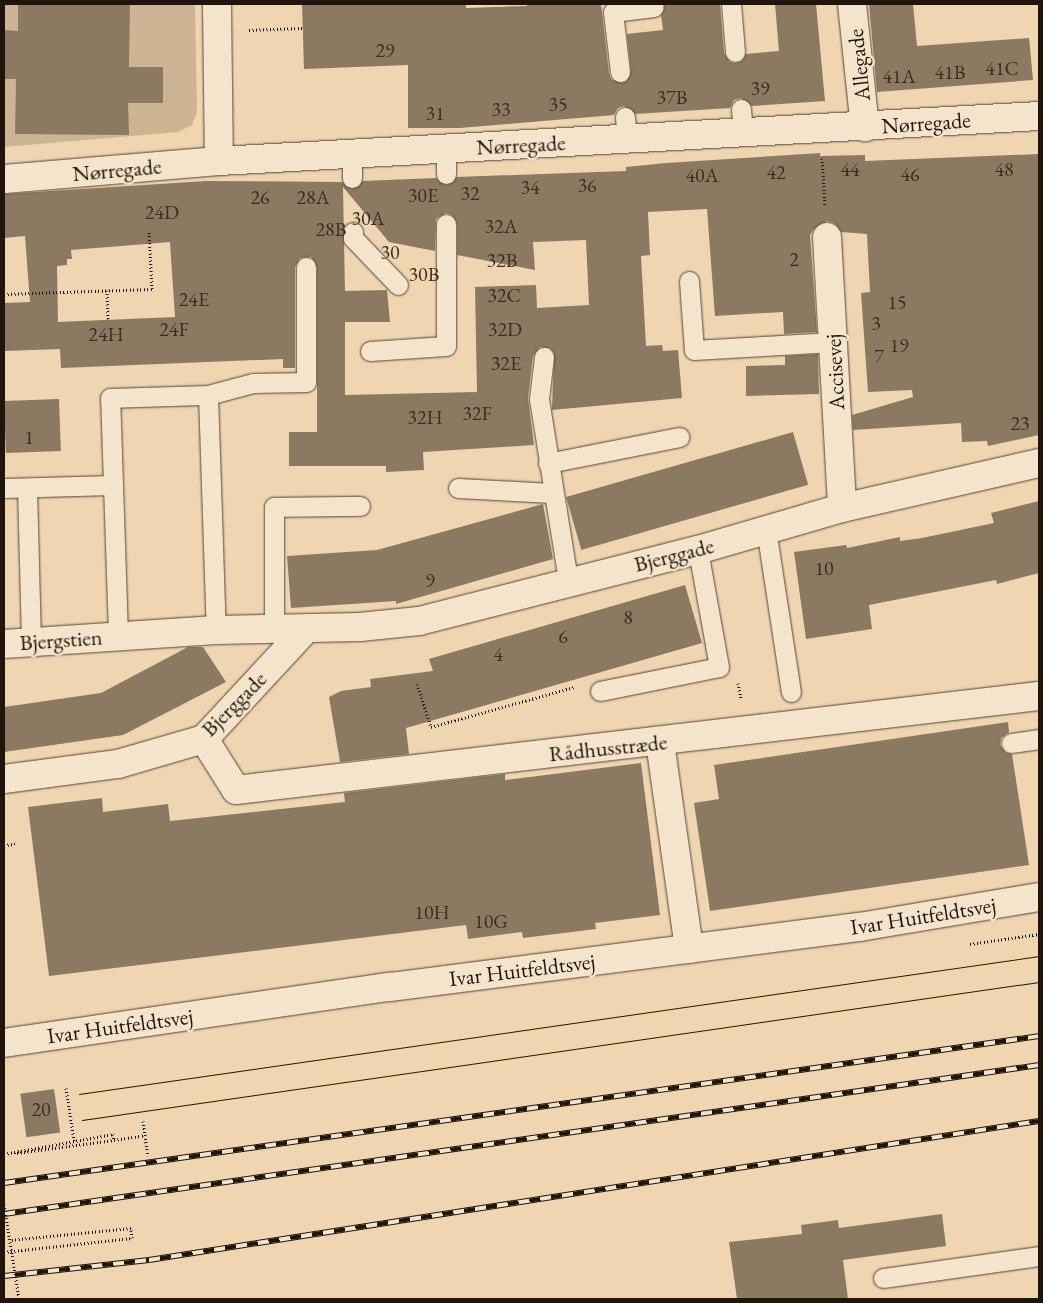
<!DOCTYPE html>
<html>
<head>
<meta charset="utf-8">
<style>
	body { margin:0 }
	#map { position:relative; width:1043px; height:1303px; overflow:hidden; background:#f0d5b1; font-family:"EB Garamond",serif }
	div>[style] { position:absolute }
	.green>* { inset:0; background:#ccb495 }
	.building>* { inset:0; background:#8c7962; transform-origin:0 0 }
	.path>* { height:3px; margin-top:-1.5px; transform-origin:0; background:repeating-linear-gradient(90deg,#1f150d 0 1px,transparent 0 3.5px) }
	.roads { filter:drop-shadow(0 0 1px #534536) drop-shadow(0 0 1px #534536) }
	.lane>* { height:19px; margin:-9.5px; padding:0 9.5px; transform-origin:9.5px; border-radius:9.5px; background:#f5e4cc }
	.street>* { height:28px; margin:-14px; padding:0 14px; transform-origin:14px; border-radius:14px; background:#f5e4cc }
	.secondary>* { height:28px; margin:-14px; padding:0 14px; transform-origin:14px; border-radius:14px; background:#f5e4cc }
	.tram>* { height:1px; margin:-0.5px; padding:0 0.5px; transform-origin:0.5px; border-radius:0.5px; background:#1f150d }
	.rail>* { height:5.5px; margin-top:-2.75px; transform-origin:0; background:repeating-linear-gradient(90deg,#f5e4cc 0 11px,#1f150d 0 22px); box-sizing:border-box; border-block:1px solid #1f150d }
	.path-bridge>* { height:3px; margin-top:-1.5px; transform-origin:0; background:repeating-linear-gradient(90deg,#1f150d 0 1px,transparent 0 3.5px) }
	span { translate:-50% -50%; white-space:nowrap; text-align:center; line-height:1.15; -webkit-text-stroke:5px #f5e4cc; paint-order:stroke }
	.number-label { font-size:20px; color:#3a2e22 }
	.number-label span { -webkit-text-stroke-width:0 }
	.street-label { font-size:22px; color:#1f150d }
	.frame { position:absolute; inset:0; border:5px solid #1f150d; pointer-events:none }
</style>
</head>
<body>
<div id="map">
	<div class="green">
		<i style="clip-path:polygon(4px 4px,195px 4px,197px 112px,192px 125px,178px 132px,4px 147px)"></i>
	</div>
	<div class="building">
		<i style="clip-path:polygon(18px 4px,130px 4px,129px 67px,163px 67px,163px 103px,128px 103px,129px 135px,15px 134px,16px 79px,4px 79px,4px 30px,18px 31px)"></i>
		<i style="clip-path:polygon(302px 4px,466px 4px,466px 8px,527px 6px,527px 4px,601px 4px,609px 73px,611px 79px,621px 83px,627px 81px,631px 71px,627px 34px,663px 30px,661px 15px,664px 4px,720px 4px,724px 53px,730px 62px,735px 63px,742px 61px,746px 54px,779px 51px,775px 4px,816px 4px,825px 101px,752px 106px,741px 98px,734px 100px,730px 108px,635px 114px,624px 106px,618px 108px,614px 115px,460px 128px,408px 128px,408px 65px,304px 69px)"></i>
		<i style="clip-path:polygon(869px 4px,913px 4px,917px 46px,1029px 38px,1033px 80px,877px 92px)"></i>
		<i style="clip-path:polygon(evenodd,820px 153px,820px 156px,865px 155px,865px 161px,1039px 154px,1039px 435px,988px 446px,987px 441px,962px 442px,961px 423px,853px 430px,852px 415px,913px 397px,912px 390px,868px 392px,861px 293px,870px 292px,867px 234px,841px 232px,834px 223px,827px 221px,813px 230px,810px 235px,817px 332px,784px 334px,783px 312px,715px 316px,707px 209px,648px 212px,650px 255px,641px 256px,646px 346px,662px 345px,663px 351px,678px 350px,682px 398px,552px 410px,554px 353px,550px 348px,540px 347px,533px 356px,528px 398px,534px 445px,423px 452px,424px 470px,386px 472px,386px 466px,289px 466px,289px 432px,317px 432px,317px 267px,311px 257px,300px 258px,295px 267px,295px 368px,283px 368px,283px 359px,61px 368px,60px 349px,4px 351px,4px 303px,30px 302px,25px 236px,4px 238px,4px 194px,206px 181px,342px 182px,352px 189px,362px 181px,436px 178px,446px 185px,456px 177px,626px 171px,626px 167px,666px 163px,820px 153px,343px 187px,389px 242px,435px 251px,436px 219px,446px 213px,452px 215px,457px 224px,457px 255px,535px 270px,533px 242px,586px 240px,589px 305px,537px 308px,536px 285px,475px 287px,477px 392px,345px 395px,345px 322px,390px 322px,387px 290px,345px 291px,343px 187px,820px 153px,170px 242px,175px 317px,58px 322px,57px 266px,67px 265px,67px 259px,72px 259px,71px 250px,170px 242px)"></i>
		<i style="clip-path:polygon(818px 354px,819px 394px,746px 396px,746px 366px,785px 365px,785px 356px)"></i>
		<i style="left:59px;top:399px;width:52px;height:55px;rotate:88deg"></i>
		<i style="left:793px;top:432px;width:55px;height:236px;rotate:74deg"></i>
		<i style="clip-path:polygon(1039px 501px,1039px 573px,997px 584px,996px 580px,869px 605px,872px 629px,806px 639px,794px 552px,846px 545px,847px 548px,900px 537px,900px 541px,922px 538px,994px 523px,991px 513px)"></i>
		<i style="clip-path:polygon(543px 504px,553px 559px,396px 604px,396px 601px,291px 608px,287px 556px,377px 550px)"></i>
		<i style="clip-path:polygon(685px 585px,702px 643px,406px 728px,409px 754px,340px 762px,329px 697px,341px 691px,371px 687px,370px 679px,433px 671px,429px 659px)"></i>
		<i style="clip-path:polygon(188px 647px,203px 647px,226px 682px,123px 735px,4px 752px,4px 707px,101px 693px)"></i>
		<i style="clip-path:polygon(1008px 722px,1009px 732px,1001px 738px,1000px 745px,1006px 753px,1012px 754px,1029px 865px,710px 911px,694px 803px,719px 799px,714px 765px)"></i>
		<i style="clip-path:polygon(641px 763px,660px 915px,595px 923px,596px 929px,523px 938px,522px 932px,468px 939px,466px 925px,49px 976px,28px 807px,102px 798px,103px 812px,168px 804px,170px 821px,345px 802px,344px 793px,505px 774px,505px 780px)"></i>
		<i style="left:54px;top:1089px;width:44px;height:34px;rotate:82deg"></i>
		<i style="clip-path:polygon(942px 1214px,946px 1246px,843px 1260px,848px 1299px,737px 1299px,729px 1242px,802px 1234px,801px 1225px,838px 1220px,839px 1228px)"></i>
	</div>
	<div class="path">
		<i style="left:249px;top:30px;width:54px;rotate:-2.1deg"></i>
		<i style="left:822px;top:158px;width:48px;rotate:86.4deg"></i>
		<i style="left:107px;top:290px;width:29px;rotate:88deg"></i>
		<i style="left:4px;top:294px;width:148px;rotate:-1.9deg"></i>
		<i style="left:152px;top:289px;width:58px;rotate:-93deg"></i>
		<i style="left:738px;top:683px;width:16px;rotate:79deg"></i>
		<i style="left:417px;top:684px;width:45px;rotate:72deg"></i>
		<i style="left:431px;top:727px;width:148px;rotate:-15.6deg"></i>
		<i style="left:4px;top:845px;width:11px;rotate:-5deg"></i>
		<i style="left:970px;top:944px;width:70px;rotate:-8.2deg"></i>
		<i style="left:66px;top:1088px;width:53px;rotate:81.3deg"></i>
		<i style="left:143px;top:1121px;width:35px;rotate:82deg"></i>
		<i style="left:17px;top:1153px;width:98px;rotate:-7.6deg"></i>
		<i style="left:4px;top:1154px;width:111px;rotate:-10.4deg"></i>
		<i style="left:113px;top:1134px;width:6px;rotate:81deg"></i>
		<i style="left:114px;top:1140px;width:31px;rotate:-9deg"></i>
		<i style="left:4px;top:1252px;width:129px;rotate:-6.2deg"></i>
		<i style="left:132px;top:1238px;width:10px;rotate:-96deg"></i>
		<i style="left:131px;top:1228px;width:122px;rotate:174.3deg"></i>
	</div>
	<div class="roads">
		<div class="lane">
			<i style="left:731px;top:4px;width:48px;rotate:85.2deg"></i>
			<i style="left:620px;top:72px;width:60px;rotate:-96.7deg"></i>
			<i style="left:613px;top:12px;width:41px;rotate:-7deg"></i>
			<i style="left:741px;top:109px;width:24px;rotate:85deg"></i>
			<i style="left:625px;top:117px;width:22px;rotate:85deg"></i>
			<i style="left:446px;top:149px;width:25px;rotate:90deg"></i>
			<i style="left:352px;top:154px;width:24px;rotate:90deg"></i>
			<i style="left:353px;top:232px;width:6px;rotate:90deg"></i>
			<i style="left:353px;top:238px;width:65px;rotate:46.2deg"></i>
			<i style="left:689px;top:281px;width:69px;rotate:85.9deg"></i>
			<i style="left:694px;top:350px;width:139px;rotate:-3.3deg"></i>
			<i style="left:370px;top:351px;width:76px;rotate:-3.8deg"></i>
			<i style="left:446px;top:346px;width:122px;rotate:-90deg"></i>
			<i style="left:544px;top:357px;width:42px;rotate:96.8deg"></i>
			<i style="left:539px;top:399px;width:184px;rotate:80.9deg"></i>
			<i style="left:208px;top:395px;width:47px;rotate:-14.9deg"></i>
			<i style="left:253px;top:383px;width:53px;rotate:-1.1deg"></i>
			<i style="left:306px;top:382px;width:115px;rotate:-90deg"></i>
			<i style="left:548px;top:463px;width:134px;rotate:-11.2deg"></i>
			<i style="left:4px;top:488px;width:109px;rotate:-1.6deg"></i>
			<i style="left:27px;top:488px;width:154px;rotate:88.5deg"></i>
			<i style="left:458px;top:488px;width:94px;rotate:3deg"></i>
			<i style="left:766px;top:529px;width:165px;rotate:81.3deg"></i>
			<i style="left:274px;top:629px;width:122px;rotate:-90deg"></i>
			<i style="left:274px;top:507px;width:86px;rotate:-0.7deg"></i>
			<i style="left:118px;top:635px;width:237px;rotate:-91.9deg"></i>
			<i style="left:110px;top:398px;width:98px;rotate:-1.8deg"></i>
			<i style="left:208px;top:395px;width:235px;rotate:88.1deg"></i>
			<i style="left:600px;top:691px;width:121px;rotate:-11.4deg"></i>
			<i style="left:719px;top:667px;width:119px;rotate:-100.2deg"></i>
			<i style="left:1011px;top:743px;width:28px;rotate:-8deg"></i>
			<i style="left:883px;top:1278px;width:158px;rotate:-8deg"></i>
		</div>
		<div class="street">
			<i style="left:217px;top:4px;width:157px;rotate:89.3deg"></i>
			<i style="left:852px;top:4px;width:124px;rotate:84deg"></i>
			<i style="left:4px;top:179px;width:216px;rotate:-4.8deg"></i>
			<i style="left:219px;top:161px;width:821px;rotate:-3.14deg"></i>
			<i style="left:827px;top:237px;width:271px;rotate:86.8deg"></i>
			<i style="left:4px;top:644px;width:212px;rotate:-3.8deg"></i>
			<i style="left:216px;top:630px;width:144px;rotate:-1.2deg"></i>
			<i style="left:360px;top:627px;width:59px;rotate:-5.8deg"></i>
			<i style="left:419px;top:621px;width:288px;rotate:-14.3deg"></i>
			<i style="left:698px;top:550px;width:150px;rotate:-16.3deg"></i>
			<i style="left:842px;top:508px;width:202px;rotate:-12.9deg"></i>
			<i style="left:204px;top:739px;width:60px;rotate:57.9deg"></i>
			<i style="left:236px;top:790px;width:808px;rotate:-6.68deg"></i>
			<i style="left:660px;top:742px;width:209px;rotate:82deg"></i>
			<i style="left:4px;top:779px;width:115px;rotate:-7.5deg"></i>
			<i style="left:118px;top:764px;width:90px;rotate:-16.2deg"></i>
			<i style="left:204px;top:739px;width:150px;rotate:-47.2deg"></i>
		</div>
		<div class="secondary">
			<i style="left:4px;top:1043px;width:390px;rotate:-8.3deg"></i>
			<i style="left:390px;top:987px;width:474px;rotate:-7.3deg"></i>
			<i style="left:860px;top:927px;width:181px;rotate:-9.5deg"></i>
		</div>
	</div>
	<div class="tram">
		<i style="left:79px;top:1094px;width:970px;rotate:-8.18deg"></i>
		<i style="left:82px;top:1120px;width:967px;rotate:-8.21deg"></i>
	</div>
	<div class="rail">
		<i style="left:4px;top:1183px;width:1045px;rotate:-8.08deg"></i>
		<i style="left:4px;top:1214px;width:1046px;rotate:-8.19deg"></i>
		<i style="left:4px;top:1276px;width:146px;rotate:-6.3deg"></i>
		<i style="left:149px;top:1260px;width:901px;rotate:-8.88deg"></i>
	</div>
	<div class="path-bridge">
		<i style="left:4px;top:1204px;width:96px;rotate:81deg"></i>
	</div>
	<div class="number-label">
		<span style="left:385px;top:50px">29</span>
		<span style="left:1002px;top:68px">41C</span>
		<span style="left:950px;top:72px">41B</span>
		<span style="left:899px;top:76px">41A</span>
		<span style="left:760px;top:88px">39</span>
		<span style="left:672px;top:97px">37B</span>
		<span style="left:558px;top:104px">35</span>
		<span style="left:501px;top:109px">33</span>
		<span style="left:435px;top:113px">31</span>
		<span style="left:850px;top:169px">44</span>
		<span style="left:1004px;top:169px">48</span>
		<span style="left:776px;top:172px">42</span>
		<span style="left:910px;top:174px">46</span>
		<span style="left:702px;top:175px">40A</span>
		<span style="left:587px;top:185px">36</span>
		<span style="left:530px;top:187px">34</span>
		<span style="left:470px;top:193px">32</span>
		<span style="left:423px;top:195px">30E</span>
		<span style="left:260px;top:197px">26</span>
		<span style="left:313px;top:197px">28A</span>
		<span style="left:162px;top:212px">24D</span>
		<span style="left:368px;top:218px">30A</span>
		<span style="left:501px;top:226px">32A</span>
		<span style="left:331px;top:229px">28B</span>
		<span style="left:390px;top:252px">30</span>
		<span style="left:794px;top:259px">2</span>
		<span style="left:502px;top:260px">32B</span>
		<span style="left:424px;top:274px">30B</span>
		<span style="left:504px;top:295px">32C</span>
		<span style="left:194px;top:299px">24E</span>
		<span style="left:897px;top:302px">15</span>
		<span style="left:876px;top:323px">3</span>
		<span style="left:174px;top:329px">24F</span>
		<span style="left:505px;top:329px">32D</span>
		<span style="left:106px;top:334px">24H</span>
		<span style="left:899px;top:345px">19</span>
		<span style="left:879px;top:356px">7</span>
		<span style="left:506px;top:363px">32E</span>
		<span style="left:477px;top:413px">32F</span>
		<span style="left:425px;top:417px">32H</span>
		<span style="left:1020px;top:423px">23</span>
		<span style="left:29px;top:437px">1</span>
		<span style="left:824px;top:568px">10</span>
		<span style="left:430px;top:580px">9</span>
		<span style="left:628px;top:617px">8</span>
		<span style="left:563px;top:636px">6</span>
		<span style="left:498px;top:654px">4</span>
		<span style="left:432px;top:912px">10H</span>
		<span style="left:491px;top:921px">10G</span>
		<span style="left:41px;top:1109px">20</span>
	</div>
	<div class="street-label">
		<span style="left:859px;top:65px;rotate:-96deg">Allegade</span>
		<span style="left:926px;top:123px;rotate:-4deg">Nørregade</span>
		<span style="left:521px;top:145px;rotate:-3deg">Nørregade</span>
		<span style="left:117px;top:170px;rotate:-5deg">Nørregade</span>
		<span style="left:835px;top:372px;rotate:-93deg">Accisevej</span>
		<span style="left:674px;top:555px;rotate:-14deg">Bjerggade</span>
		<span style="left:61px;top:640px;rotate:-4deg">Bjergstien</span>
		<span style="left:234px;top:704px;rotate:-45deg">Bjerggade</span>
		<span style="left:608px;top:748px;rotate:-6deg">Rådhusstræde</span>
		<span style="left:923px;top:916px;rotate:-9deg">Ivar Huitfeldtsvej</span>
		<span style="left:522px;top:970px;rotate:-7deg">Ivar Huitfeldtsvej</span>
		<span style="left:120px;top:1026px;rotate:-8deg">Ivar Huitfeldtsvej</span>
	</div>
	<div class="frame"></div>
</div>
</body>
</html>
